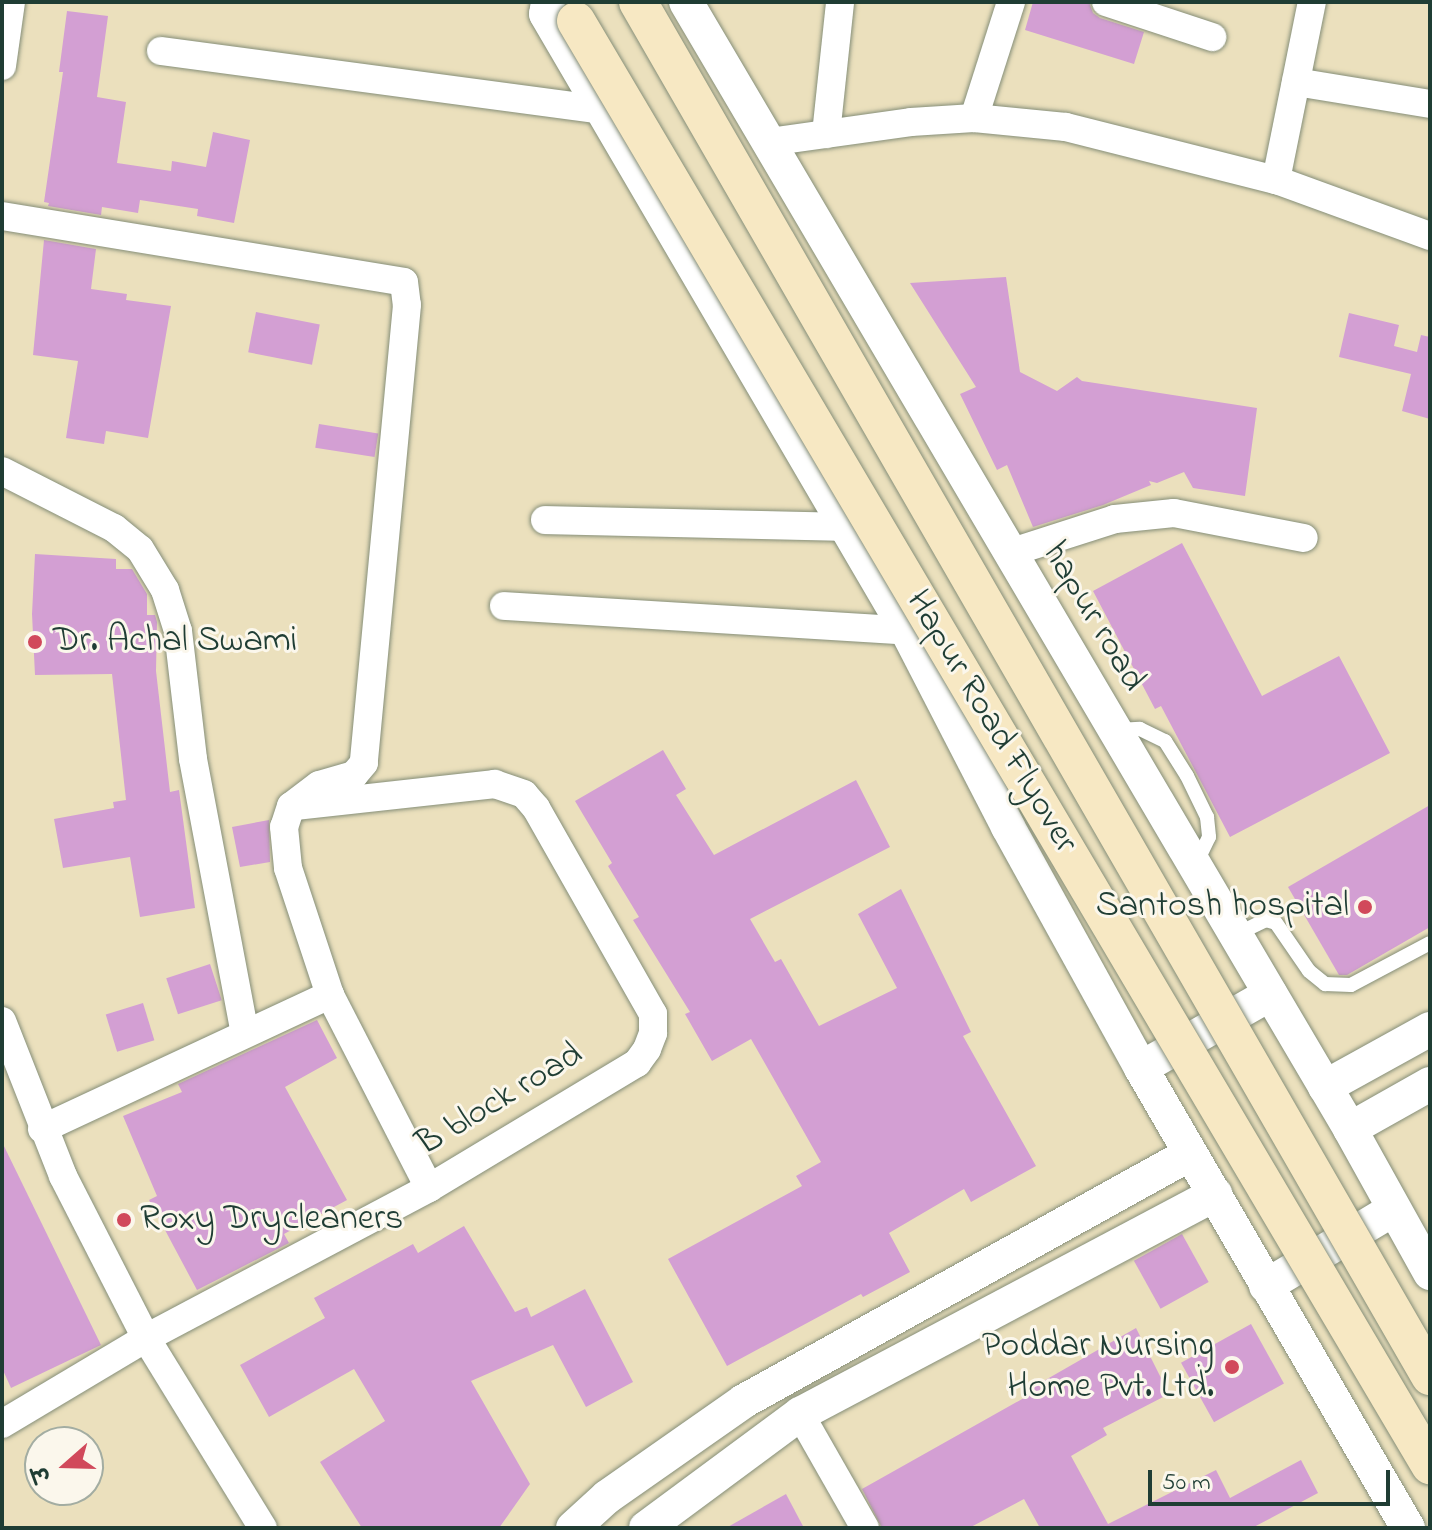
<!DOCTYPE html>
<html>
<head>
<meta charset="utf-8">
<style>
	body { margin:0 }
	#map { position:relative; width:1432px; height:1530px; overflow:hidden; background:#ebe0bd; font-family:"Indie Flower","Playpen Sans Deva",sans-serif }
	div>[style] { position:absolute }
	.building>* { inset:0; background:#d39fd3; transform-origin:0 0 }
	.roads { filter:drop-shadow(0 0 2px #858e78) drop-shadow(0 0 2px #858e78) }
	.service>* { height:14px; margin:-7px; padding:0 7px; transform-origin:7px; border-radius:7px; background:#fff }
	.minor>* { height:28px; margin:-14px; padding:0 14px; transform-origin:14px; border-radius:14px; background:#fff }
	.tertiary>* { height:34px; margin:-17px; padding:0 17px; transform-origin:17px; border-radius:17px; background:#fff }
	.bridges { filter:drop-shadow(0 0 2px #858e78) drop-shadow(0 0 2px #858e78) }
	.secondary-bridge>* { height:38px; margin:-19px; padding:0 19px; transform-origin:19px; border-radius:19px; background:#f7e8c3 }
	.dots>* { width:22px; height:22px; translate:-50% -50%; box-sizing:border-box; border:4px solid #fbf7ec; border-radius:50% }
	span { translate:-50% -50%; white-space:nowrap; text-align:center; line-height:1.15; -webkit-text-stroke:6px #fbf7ec; paint-order:stroke }
	.street-label { font-size:36px; color:#1f3d34 }
	.poi-label { font-size:36px; color:#1f3d34 }
	.left { translate:0 -50%; text-align:left }
	.right { translate:-100% -50%; text-align:right }
	.frame { position:absolute; inset:0; border:4px solid #1f3d34; pointer-events:none }
	.north { position:absolute; left:24px; top:1426px; width:80px; height:80px; box-sizing:border-box; background:#fbf7ec; border:2px solid #a3ada2; border-radius:50%; rotate:250deg; font-size:22px; font-weight:700; line-height:32px; text-align:center; color:#1f3d34 }
	.north::after { content:''; display:block; margin:auto; width:28px; height:36px; background:#d1495b; clip-path:polygon(50% 0,100% 100%,50% 72%,0 100%) }
	.scale { position:absolute; left:1148px; top:1470px; width:242px; height:36px; box-sizing:border-box; border:4px solid #1f3d34; border-top:0; padding-left:10px; font-size:24px; line-height:28px; white-space:nowrap; color:#1f3d34; -webkit-text-stroke:6px #fbf7ec; paint-order:stroke }
</style>
</head>
<body>
<div id="map">
	<div class="building">
		<i style="clip-path:polygon(1033px 2px,1089px 2px,1093px 13px,1100px 18px,1144px 32px,1134px 64px,1025px 30px)"></i>
		<i style="clip-path:polygon(67px 11px,108px 16px,97px 97px,126px 102px,117px 163px,171px 171px,172px 161px,206px 167px,213px 132px,250px 140px,234px 223px,197px 216px,198px 209px,140px 200px,138px 213px,102px 207px,101px 215px,48px 206px,49px 203px,44px 202px,63px 72px,59px 72px)"></i>
		<i style="clip-path:polygon(44px 240px,96px 249px,91px 289px,127px 294px,126px 300px,171px 306px,148px 438px,106px 431px,104px 444px,66px 438px,78px 361px,33px 355px)"></i>
		<i style="clip-path:polygon(1006px 277px,1020px 372px,1057px 391px,1077px 377px,1082px 381px,1257px 408px,1245px 496px,1193px 488px,1184px 472px,1157px 483px,1149px 481px,1151px 485px,1103px 505px,1033px 527px,1007px 465px,997px 470px,960px 394px,976px 387px,910px 283px)"></i>
		<i style="left:256px;top:312px;width:65px;height:41px;rotate:11deg"></i>
		<i style="clip-path:polygon(1349px 313px,1399px 325px,1394px 346px,1417px 352px,1421px 335px,1430px 337px,1430px 419px,1402px 411px,1411px 374px,1339px 357px)"></i>
		<i style="left:319px;top:424px;width:60px;height:24px;rotate:9deg"></i>
		<i style="clip-path:polygon(1182px 543px,1262px 696px,1339px 656px,1390px 753px,1230px 837px,1161px 706px,1155px 709px,1093px 591px)"></i>
		<i style="clip-path:polygon(35px 554px,116px 559px,116px 569px,132px 569px,147px 594px,147px 615px,155px 615px,157px 622px,156px 671px,170px 792px,179px 790px,195px 908px,140px 917px,130px 857px,63px 868px,54px 819px,114px 808px,113px 802px,126px 800px,112px 674px,35px 675px,32px 614px)"></i>
		<i style="clip-path:polygon(663px 750px,686px 789px,676px 795px,714px 855px,856px 780px,890px 847px,750px 919px,775px 962px,781px 959px,819px 1026px,897px 988px,858px 914px,901px 889px,971px 1032px,963px 1036px,1036px 1166px,971px 1202px,964px 1189px,889px 1233px,910px 1272px,863px 1297px,861px 1294px,727px 1366px,668px 1259px,802px 1186px,796px 1176px,821px 1162px,751px 1039px,712px 1061px,685px 1014px,690px 1012px,633px 920px,639px 917px,608px 866px,612px 863px,575px 801px)"></i>
		<i style="clip-path:polygon(1430px 805px,1430px 927px,1347px 975px,1339px 975px,1288px 887px)"></i>
		<i style="clip-path:polygon(269px 820px,270px 862px,240px 867px,232px 827px)"></i>
		<i style="left:210px;top:964px;width:38px;height:46px;rotate:72deg"></i>
		<i style="left:143px;top:1003px;width:39px;height:39px;rotate:73deg"></i>
		<i style="clip-path:polygon(317px 1020px,337px 1058px,285px 1087px,347px 1200px,284px 1234px,289px 1243px,197px 1290px,149px 1200px,157px 1196px,123px 1116px,182px 1092px,178px 1084px)"></i>
		<i style="clip-path:polygon(2px 1142px,101px 1345px,11px 1388px,2px 1368px)"></i>
		<i style="clip-path:polygon(464px 1226px,515px 1312px,527px 1307px,531px 1317px,585px 1289px,633px 1382px,586px 1407px,553px 1345px,471px 1381px,530px 1484px,499px 1528px,362px 1528px,320px 1462px,385px 1421px,354px 1369px,269px 1417px,240px 1365px,325px 1318px,314px 1298px,413px 1244px,418px 1253px)"></i>
		<i style="left:1182px;top:1234px;width:55px;height:55px;rotate:61deg"></i>
		<i style="left:1251px;top:1324px;width:68px;height:80px;rotate:61deg"></i>
		<i style="clip-path:polygon(1136px 1328px,1169px 1394px,1103px 1428px,1107px 1435px,1071px 1456px,1108px 1524px,1216px 1470px,1230px 1498px,1301px 1460px,1318px 1493px,1252px 1528px,1040px 1528px,1024px 1499px,969px 1528px,882px 1528px,862px 1489px,1024px 1398px,1021px 1394px)"></i>
		<i style="clip-path:polygon(786px 1494px,804px 1528px,726px 1528px)"></i>
	</div>
	<div class="roads">
		<div class="service">
			<i style="left:1118px;top:730px;width:22px;rotate:-3deg"></i>
			<i style="left:1140px;top:729px;width:28px;rotate:26deg"></i>
			<i style="left:1165px;top:741px;width:41px;rotate:57.8deg"></i>
			<i style="left:1187px;top:776px;width:46px;rotate:64deg"></i>
			<i style="left:1207px;top:817px;width:20px;rotate:84deg"></i>
			<i style="left:1209px;top:837px;width:30px;rotate:116deg"></i>
			<i style="left:1235px;top:935px;width:34px;rotate:-26deg"></i>
			<i style="left:1266px;top:920px;width:10px;rotate:17deg"></i>
			<i style="left:1276px;top:923px;width:58px;rotate:55.5deg"></i>
			<i style="left:1309px;top:971px;width:21px;rotate:39deg"></i>
			<i style="left:1325px;top:984px;width:26px;rotate:2deg"></i>
			<i style="left:1351px;top:985px;width:89px;rotate:-28deg"></i>
		</div>
		<div class="minor">
			<i style="left:1106px;top:2px;width:112px;rotate:18.3deg"></i>
			<i style="left:161px;top:51px;width:448px;rotate:7.6deg"></i>
			<i style="left:2px;top:66px;width:65px;rotate:-82deg"></i>
			<i style="left:1296px;top:82px;width:136px;rotate:9.3deg"></i>
			<i style="left:974px;top:118px;width:122px;rotate:-72.3deg"></i>
			<i style="left:826px;top:134px;width:133px;rotate:-83.9deg"></i>
			<i style="left:769px;top:142px;width:143px;rotate:-8deg"></i>
			<i style="left:911px;top:122px;width:63px;rotate:-3.6deg"></i>
			<i style="left:974px;top:118px;width:92px;rotate:5.6deg"></i>
			<i style="left:1066px;top:127px;width:217px;rotate:14.2deg"></i>
			<i style="left:1276px;top:180px;width:164px;rotate:20deg"></i>
			<i style="left:1276px;top:180px;width:182px;rotate:-78.6deg"></i>
			<i style="left:2px;top:216px;width:407px;rotate:9.3deg"></i>
			<i style="left:404px;top:282px;width:23px;rotate:83deg"></i>
			<i style="left:407px;top:305px;width:460px;rotate:95.4deg"></i>
			<i style="left:364px;top:763px;width:16px;rotate:130deg"></i>
			<i style="left:354px;top:775px;width:36px;rotate:164deg"></i>
			<i style="left:319px;top:785px;width:35px;rotate:143deg"></i>
			<i style="left:291px;top:806px;width:22px;rotate:108deg"></i>
			<i style="left:284px;top:827px;width:41px;rotate:84.4deg"></i>
			<i style="left:288px;top:868px;width:134px;rotate:71.7deg"></i>
			<i style="left:330px;top:995px;width:217px;rotate:62.8deg"></i>
			<i style="left:2px;top:471px;width:126px;rotate:27deg"></i>
			<i style="left:114px;top:528px;width:33px;rotate:39deg"></i>
			<i style="left:140px;top:549px;width:48px;rotate:58.6deg"></i>
			<i style="left:165px;top:590px;width:43px;rotate:72.4deg"></i>
			<i style="left:178px;top:631px;width:129px;rotate:83.3deg"></i>
			<i style="left:193px;top:759px;width:279px;rotate:79.3deg"></i>
			<i style="left:545px;top:520px;width:301px;rotate:1.3deg"></i>
			<i style="left:1009px;top:553px;width:111px;rotate:-17.8deg"></i>
			<i style="left:1115px;top:519px;width:59px;rotate:-5.8deg"></i>
			<i style="left:1174px;top:513px;width:132px;rotate:10.9deg"></i>
			<i style="left:504px;top:606px;width:404px;rotate:3.5deg"></i>
			<i style="left:2px;top:1021px;width:167px;rotate:68.5deg"></i>
			<i style="left:63px;top:1176px;width:182px;rotate:62.9deg"></i>
			<i style="left:146px;top:1338px;width:223px;rotate:58.4deg"></i>
			<i style="left:42px;top:1129px;width:318px;rotate:-25deg"></i>
			<i style="left:800px;top:1414px;width:131px;rotate:60.3deg"></i>
			<i style="left:2px;top:1424px;width:168px;rotate:-30.8deg"></i>
			<i style="left:146px;top:1338px;width:320px;rotate:-27.9deg"></i>
			<i style="left:429px;top:1188px;width:243px;rotate:-31deg"></i>
			<i style="left:637px;top:1063px;width:17px;rotate:-54deg"></i>
			<i style="left:647px;top:1049px;width:17px;rotate:-69deg"></i>
			<i style="left:653px;top:1033px;width:19px;rotate:-90deg"></i>
			<i style="left:653px;top:1014px;width:237px;rotate:-119.6deg"></i>
			<i style="left:536px;top:808px;width:18px;rotate:-131deg"></i>
			<i style="left:524px;top:794px;width:31px;rotate:-161deg"></i>
			<i style="left:495px;top:784px;width:201px;rotate:173.7deg"></i>
		</div>
		<div class="tertiary">
			<i style="left:548px;top:2px;width:12px;rotate:99deg"></i>
			<i style="left:546px;top:14px;width:715px;rotate:59.67deg"></i>
			<i style="left:907px;top:631px;width:220px;rotate:62.7deg"></i>
			<i style="left:1008px;top:827px;width:275px;rotate:61.1deg"></i>
			<i style="left:1141px;top:1068px;width:532px;rotate:59.87deg"></i>
			<i style="left:686px;top:2px;width:1308px;rotate:59.49deg"></i>
			<i style="left:1350px;top:1129px;width:165px;rotate:60.9deg"></i>
			<i style="left:1141px;top:1068px;width:149px;rotate:-29.8deg"></i>
			<i style="left:1325px;top:1087px;width:120px;rotate:-28.9deg"></i>
			<i style="left:1350px;top:1129px;width:92px;rotate:-29.4deg"></i>
			<i style="left:1266px;top:1286px;width:149px;rotate:-31deg"></i>
			<i style="left:573px;top:1528px;width:46px;rotate:-42.4deg"></i>
			<i style="left:607px;top:1497px;width:167px;rotate:-35deg"></i>
			<i style="left:744px;top:1401px;width:510px;rotate:-28.98deg"></i>
			<i style="left:646px;top:1528px;width:192px;rotate:-36.5deg"></i>
			<i style="left:800px;top:1414px;width:470px;rotate:-27.9deg"></i>
		</div>
	</div>
	<div class="bridges">
		<div class="secondary-bridge">
			<i style="left:638px;top:2px;width:1586px;rotate:60.04deg"></i>
			<i style="left:576px;top:21px;width:1678px;rotate:59.4deg"></i>
		</div>
	</div>
	<div class="dots">
		<i style="left:35px;top:642px;background:#d1495b"></i>
		<i style="left:1365px;top:907px;background:#d1495b"></i>
		<i style="left:124px;top:1220px;background:#d1495b"></i>
		<i style="left:1232px;top:1367px;background:#d1495b"></i>
	</div>
	<div class="street-label">
		<span style="left:1093px;top:617px;rotate:59deg">hapur road</span>
		<span style="left:991px;top:722px;rotate:59deg">Hapur Road Flyover</span>
		<span style="left:500px;top:1100px;rotate:-31deg">B block road</span>
	</div>
	<div class="poi-label">
		<span class="left" style="left:53px;top:642px">Dr. Achal Swami</span>
		<span class="right" style="left:1349px;top:907px">Santosh hospital</span>
		<span class="left" style="left:140px;top:1220px">Roxy Drycleaners</span>
		<span class="right" style="left:1214px;top:1367px">Poddar Nursing<br>Home Pvt. Ltd.</span>
	</div>
	<div class="frame"></div>
	<div class="north">उ</div>
	<div class="scale">50 m</div>
</div>
</body>
</html>
